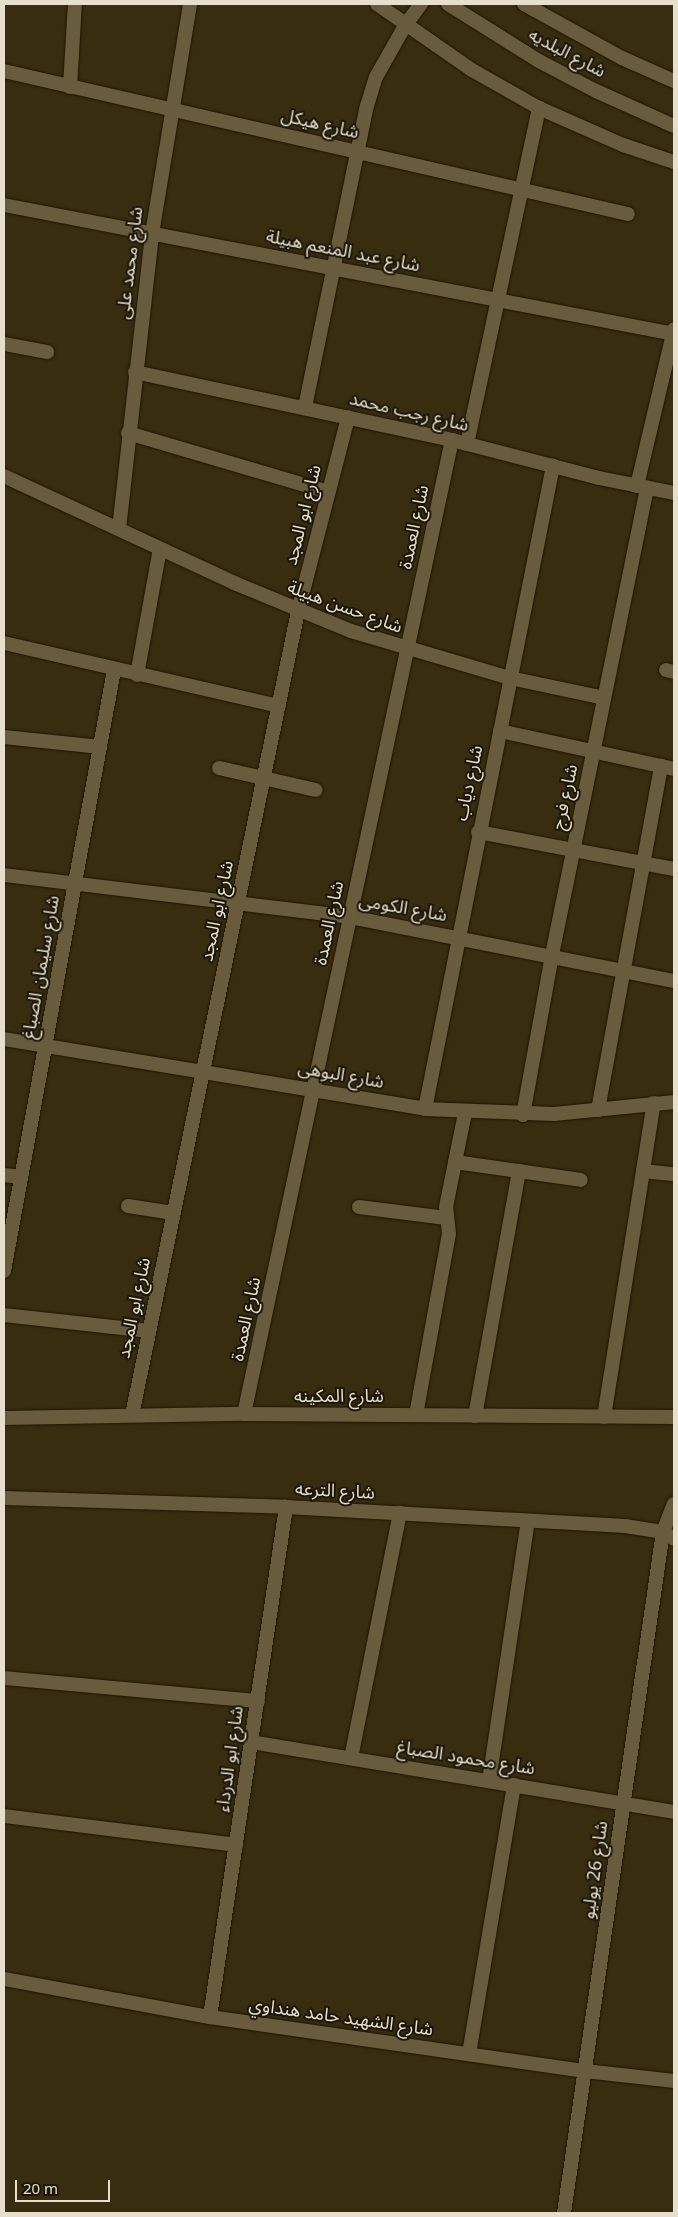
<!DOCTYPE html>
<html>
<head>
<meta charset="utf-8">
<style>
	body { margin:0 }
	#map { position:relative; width:678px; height:2217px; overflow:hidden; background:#382d0e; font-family:Georgia,"Noto Sans Arabic",serif }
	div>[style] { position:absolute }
	.roads { filter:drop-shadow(0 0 1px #1e1501) drop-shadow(0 0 1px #1e1501) }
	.minor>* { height:14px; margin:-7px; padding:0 7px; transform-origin:7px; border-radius:7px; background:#685c3c }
	.tertiary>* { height:14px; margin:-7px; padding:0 7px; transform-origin:7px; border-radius:7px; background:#685c3c }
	span { translate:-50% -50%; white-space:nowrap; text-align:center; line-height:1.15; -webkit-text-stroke:4px #1b1609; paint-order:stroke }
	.street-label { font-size:18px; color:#e6dfcd }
	.frame { position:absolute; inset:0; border:5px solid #e6dfcd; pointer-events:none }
	.scale { position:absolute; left:15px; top:2180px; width:95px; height:22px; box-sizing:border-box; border:2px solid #e6dfcd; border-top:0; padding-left:6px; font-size:15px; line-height:18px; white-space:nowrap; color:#e6dfcd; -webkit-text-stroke:4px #1b1609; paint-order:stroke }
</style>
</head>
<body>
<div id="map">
	<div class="roads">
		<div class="minor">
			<i style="left:377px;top:4px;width:116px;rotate:34.8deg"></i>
			<i style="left:472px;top:70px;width:77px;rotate:29.6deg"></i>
			<i style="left:539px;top:108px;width:92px;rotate:23.8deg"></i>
			<i style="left:623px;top:145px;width:54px;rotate:18.4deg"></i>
			<i style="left:4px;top:71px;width:640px;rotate:12.91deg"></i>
			<i style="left:70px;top:87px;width:83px;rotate:-86.6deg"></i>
			<i style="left:4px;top:205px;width:682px;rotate:10.9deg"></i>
			<i style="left:4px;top:344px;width:44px;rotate:10.5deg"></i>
			<i style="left:135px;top:372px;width:324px;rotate:12.1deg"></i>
			<i style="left:452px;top:440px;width:152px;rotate:14.5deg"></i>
			<i style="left:599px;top:478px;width:76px;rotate:11.3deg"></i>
			<i style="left:305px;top:407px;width:307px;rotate:-78.4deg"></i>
			<i style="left:367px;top:106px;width:30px;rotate:-73deg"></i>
			<i style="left:376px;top:77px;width:61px;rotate:-60.5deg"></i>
			<i style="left:128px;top:433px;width:209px;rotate:16.4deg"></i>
			<i style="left:467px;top:444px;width:344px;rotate:-77.9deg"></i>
			<i style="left:4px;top:476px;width:254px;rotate:24.9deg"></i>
			<i style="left:234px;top:583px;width:126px;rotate:22.3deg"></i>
			<i style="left:351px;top:631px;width:166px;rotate:16.5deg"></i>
			<i style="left:510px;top:678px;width:96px;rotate:12deg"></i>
			<i style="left:637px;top:486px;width:161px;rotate:-76.7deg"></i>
			<i style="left:119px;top:529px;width:297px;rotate:-83.6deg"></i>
			<i style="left:152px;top:234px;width:233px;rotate:-80.6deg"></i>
			<i style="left:4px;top:643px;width:282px;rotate:12.9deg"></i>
			<i style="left:666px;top:670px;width:8px;rotate:14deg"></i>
			<i style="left:137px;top:675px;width:128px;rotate:-79.7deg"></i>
			<i style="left:500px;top:731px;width:178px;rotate:12.3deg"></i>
			<i style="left:4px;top:737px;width:97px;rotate:5.9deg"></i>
			<i style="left:219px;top:768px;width:99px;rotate:12.8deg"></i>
			<i style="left:478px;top:832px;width:199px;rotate:10.7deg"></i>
			<i style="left:4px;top:875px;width:349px;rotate:6.9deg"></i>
			<i style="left:350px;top:917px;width:330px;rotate:11.2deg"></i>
			<i style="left:4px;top:1039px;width:427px;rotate:9.4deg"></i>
			<i style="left:425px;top:1109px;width:129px;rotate:2.2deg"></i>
			<i style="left:554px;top:1114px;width:121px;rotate:-5.7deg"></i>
			<i style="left:425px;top:1109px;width:656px;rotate:-78.74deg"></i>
			<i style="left:598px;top:1110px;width:350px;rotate:-79.6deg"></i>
			<i style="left:523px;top:1115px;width:163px;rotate:-79.7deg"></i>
			<i style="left:552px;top:955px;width:477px;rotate:-78.5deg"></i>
			<i style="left:455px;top:1162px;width:127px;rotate:8.1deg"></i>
			<i style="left:643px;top:1171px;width:31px;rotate:6deg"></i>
			<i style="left:4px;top:1175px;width:17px;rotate:7deg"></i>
			<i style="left:128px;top:1206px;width:46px;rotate:8.8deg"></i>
			<i style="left:359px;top:1207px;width:88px;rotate:7.2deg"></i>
			<i style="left:4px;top:1271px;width:611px;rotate:-79.63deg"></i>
			<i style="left:4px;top:1315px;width:146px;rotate:6.3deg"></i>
			<i style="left:244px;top:1414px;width:996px;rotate:-77.95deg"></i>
			<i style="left:132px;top:1415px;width:821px;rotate:-78.33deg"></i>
			<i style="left:298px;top:611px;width:200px;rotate:-75.5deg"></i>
			<i style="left:416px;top:1415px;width:184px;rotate:-79.7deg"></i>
			<i style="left:449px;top:1234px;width:27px;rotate:-96deg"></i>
			<i style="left:446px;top:1207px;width:96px;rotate:-78.6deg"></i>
			<i style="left:475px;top:1416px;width:249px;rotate:-79.8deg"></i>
			<i style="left:604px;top:1417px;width:318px;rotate:-81deg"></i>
			<i style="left:4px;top:1418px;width:240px;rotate:-1deg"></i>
			<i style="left:244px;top:1414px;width:430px;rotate:0.4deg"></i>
			<i style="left:4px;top:1498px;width:282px;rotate:1.8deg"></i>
			<i style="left:286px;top:1507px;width:340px;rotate:3.2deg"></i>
			<i style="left:625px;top:1526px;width:38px;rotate:9deg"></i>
			<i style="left:663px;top:1532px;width:13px;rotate:32deg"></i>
			<i style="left:4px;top:1678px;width:255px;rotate:5.2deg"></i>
			<i style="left:251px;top:1742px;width:429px;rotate:9.4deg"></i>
			<i style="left:351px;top:1758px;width:250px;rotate:-78.7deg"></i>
			<i style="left:489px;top:1781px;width:263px;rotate:-81.5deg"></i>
			<i style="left:4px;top:1816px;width:234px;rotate:7.1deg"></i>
			<i style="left:4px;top:1979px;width:209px;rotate:10.5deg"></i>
			<i style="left:210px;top:2017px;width:379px;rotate:8.2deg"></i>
			<i style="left:585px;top:2071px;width:90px;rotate:6.4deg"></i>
			<i style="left:210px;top:2017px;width:516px;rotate:-81.52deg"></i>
			<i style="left:469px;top:2054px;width:273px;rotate:-80.5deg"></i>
			<i style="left:564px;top:2213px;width:688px;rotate:-81.73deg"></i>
			<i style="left:663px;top:1532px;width:30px;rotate:-69deg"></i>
		</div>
		<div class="tertiary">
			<i style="left:448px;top:4px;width:107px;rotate:32.1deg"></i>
			<i style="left:539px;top:61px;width:64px;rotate:27.8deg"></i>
			<i style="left:596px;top:91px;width:85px;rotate:24.2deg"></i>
			<i style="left:524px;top:4px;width:112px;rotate:28.9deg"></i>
			<i style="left:622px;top:58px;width:57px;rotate:23.9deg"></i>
			<i style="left:406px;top:24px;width:25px;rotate:-53deg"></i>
		</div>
	</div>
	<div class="street-label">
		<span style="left:567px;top:53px;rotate:28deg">شارع البلديه</span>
		<span style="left:320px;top:124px;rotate:13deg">شارع هيكل</span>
		<span style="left:343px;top:251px;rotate:11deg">شارع عبد المنعم هبيلة</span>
		<span style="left:130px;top:263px;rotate:-83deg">شارع محمد على</span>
		<span style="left:409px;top:412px;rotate:13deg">شارع رجب محمد</span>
		<span style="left:303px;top:515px;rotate:-76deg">شارع ابو المجد</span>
		<span style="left:414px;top:527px;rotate:-78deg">شارع العمدة</span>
		<span style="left:345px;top:607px;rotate:20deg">شارع حسن هبيلة</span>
		<span style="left:469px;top:783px;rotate:-78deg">شارع دياب</span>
		<span style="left:565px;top:797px;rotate:-78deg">شارع فرج</span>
		<span style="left:403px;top:908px;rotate:10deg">شارع الكومى</span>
		<span style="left:217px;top:911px;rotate:-78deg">شارع ابو المجد</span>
		<span style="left:329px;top:923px;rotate:-78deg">شارع العمدة</span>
		<span style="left:41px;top:967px;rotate:-80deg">شارع سليمان الصباغ</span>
		<span style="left:341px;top:1075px;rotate:10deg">شارع البوهى</span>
		<span style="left:134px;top:1308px;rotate:-78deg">شارع ابو المجد</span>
		<span style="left:246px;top:1319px;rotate:-78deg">شارع العمدة</span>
		<span style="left:339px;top:1396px">شارع المكينه</span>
		<span style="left:335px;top:1491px;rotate:3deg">شارع الترعه</span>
		<span style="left:466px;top:1758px;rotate:9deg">شارع محمود الصباغ</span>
		<span style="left:230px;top:1759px;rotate:-82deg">شارع ابو الدرداء</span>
		<span style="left:595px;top:1870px;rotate:-82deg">شارع 26 يوليو</span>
		<span style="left:341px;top:2017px;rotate:8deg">شارع الشهيد حامد هنداوي</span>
	</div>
	<div class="frame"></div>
	<div class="scale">20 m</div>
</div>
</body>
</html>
